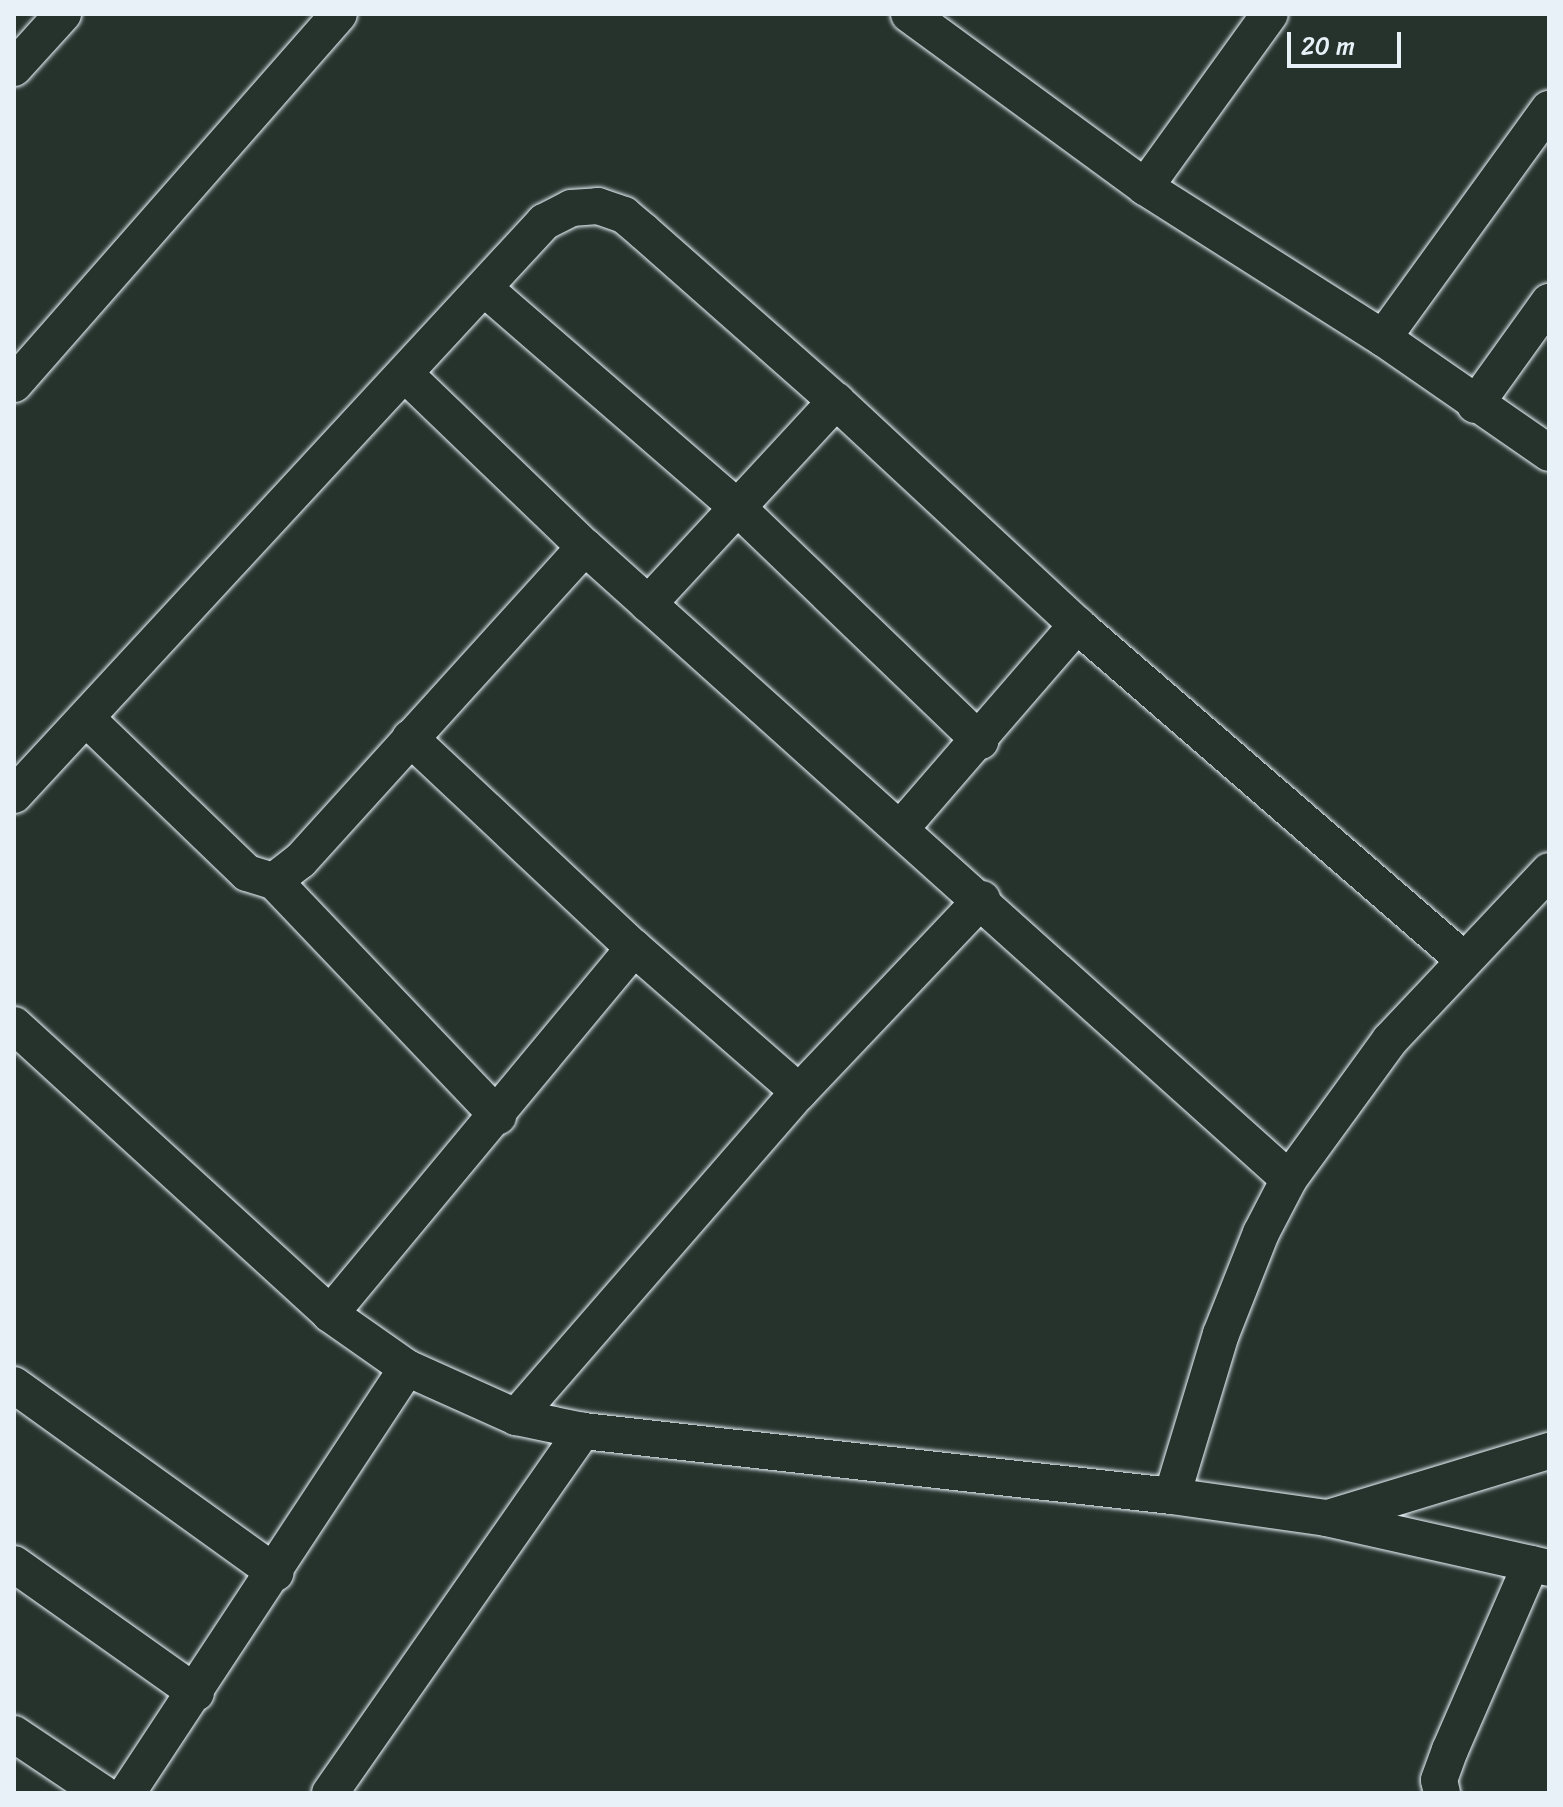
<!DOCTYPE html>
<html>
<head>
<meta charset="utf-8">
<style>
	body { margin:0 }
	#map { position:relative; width:1563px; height:1807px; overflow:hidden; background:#26332d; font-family:Sriracha,sans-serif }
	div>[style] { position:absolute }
	.roads { filter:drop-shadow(0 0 2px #e8f1f8) drop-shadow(0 0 2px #e8f1f8) }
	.street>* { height:36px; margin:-18px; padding:0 18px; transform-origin:18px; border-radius:18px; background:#26332d }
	span { translate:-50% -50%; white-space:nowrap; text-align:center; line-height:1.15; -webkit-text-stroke:8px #26332d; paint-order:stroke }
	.frame { position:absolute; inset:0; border:16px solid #e8f1f8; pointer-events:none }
	.scale { position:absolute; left:1287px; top:32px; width:114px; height:36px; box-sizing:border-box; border:4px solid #e8f1f8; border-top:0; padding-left:10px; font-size:24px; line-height:28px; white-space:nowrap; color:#e8f1f8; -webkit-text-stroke:6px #26332d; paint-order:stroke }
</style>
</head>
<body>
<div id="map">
	<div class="roads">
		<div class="street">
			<i style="left:909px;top:14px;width:293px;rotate:36.2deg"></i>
			<i style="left:1145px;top:187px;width:282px;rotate:32.4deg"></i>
			<i style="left:1383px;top:338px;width:202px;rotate:34.7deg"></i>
			<i style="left:14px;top:68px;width:73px;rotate:-47.8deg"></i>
			<i style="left:1145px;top:187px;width:213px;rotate:-54.2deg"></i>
			<i style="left:484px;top:288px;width:337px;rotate:40.9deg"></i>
			<i style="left:739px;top:509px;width:335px;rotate:43.9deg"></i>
			<i style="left:1383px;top:338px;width:283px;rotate:-54.1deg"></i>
			<i style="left:405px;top:374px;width:250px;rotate:43.9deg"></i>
			<i style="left:585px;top:547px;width:946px;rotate:41.92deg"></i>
			<i style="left:14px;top:384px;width:492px;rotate:-48.7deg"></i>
			<i style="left:1475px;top:405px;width:127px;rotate:-54.3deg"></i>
			<i style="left:648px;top:604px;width:277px;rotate:-47.2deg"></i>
			<i style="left:87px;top:719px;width:222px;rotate:43.9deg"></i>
			<i style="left:247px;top:873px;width:28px;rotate:17deg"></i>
			<i style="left:274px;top:881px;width:33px;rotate:-38deg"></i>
			<i style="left:300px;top:861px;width:424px;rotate:-47.8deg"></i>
			<i style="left:410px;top:738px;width:307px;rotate:43.2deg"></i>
			<i style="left:634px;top:948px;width:219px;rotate:41.1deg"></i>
			<i style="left:14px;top:795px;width:781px;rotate:-47.23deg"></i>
			<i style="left:544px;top:222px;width:30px;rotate:-27deg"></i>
			<i style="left:571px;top:208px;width:27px;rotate:-4deg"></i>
			<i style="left:598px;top:206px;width:28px;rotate:19deg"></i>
			<i style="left:624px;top:215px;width:26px;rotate:40deg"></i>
			<i style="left:644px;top:232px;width:256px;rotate:41.4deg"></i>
			<i style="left:836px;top:401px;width:329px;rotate:42.9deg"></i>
			<i style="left:1077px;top:625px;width:512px;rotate:40.88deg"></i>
			<i style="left:901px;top:828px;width:269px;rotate:-49.1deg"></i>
			<i style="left:274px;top:881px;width:325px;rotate:46.4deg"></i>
			<i style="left:14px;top:1025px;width:428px;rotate:42.4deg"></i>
			<i style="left:330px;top:1314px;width:94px;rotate:35deg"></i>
			<i style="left:407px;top:1368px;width:120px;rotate:24.2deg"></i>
			<i style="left:516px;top:1417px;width:68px;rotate:11.8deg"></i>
			<i style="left:583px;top:1431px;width:593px;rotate:6.3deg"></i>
			<i style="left:1172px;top:1496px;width:156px;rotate:8.1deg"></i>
			<i style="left:1326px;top:1518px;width:229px;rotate:12.6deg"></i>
			<i style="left:330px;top:1314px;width:476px;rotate:-50.3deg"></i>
			<i style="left:14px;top:1385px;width:322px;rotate:35.7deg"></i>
			<i style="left:516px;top:1417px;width:431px;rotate:-49deg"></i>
			<i style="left:799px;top:1092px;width:266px;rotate:-46.5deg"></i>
			<i style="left:1172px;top:1496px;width:169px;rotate:-73.2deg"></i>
			<i style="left:1221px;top:1334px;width:109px;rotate:-68.4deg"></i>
			<i style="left:1261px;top:1233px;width:61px;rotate:-62.6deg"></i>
			<i style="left:1289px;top:1179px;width:172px;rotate:-54deg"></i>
			<i style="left:1390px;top:1040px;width:232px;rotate:-46.7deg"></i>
			<i style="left:1328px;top:1518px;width:231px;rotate:-16.9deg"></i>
			<i style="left:14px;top:1564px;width:223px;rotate:35.3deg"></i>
			<i style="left:14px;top:1734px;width:106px;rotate:33.8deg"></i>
			<i style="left:127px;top:1793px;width:509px;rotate:-56.62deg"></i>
			<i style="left:330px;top:1793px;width:442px;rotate:-55.1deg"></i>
			<i style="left:1442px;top:1793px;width:13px;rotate:-103deg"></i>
			<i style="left:1439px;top:1780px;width:32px;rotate:-70deg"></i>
			<i style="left:1450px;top:1750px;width:203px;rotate:-66.5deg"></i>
		</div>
	</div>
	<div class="frame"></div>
	<div class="scale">20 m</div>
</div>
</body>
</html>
